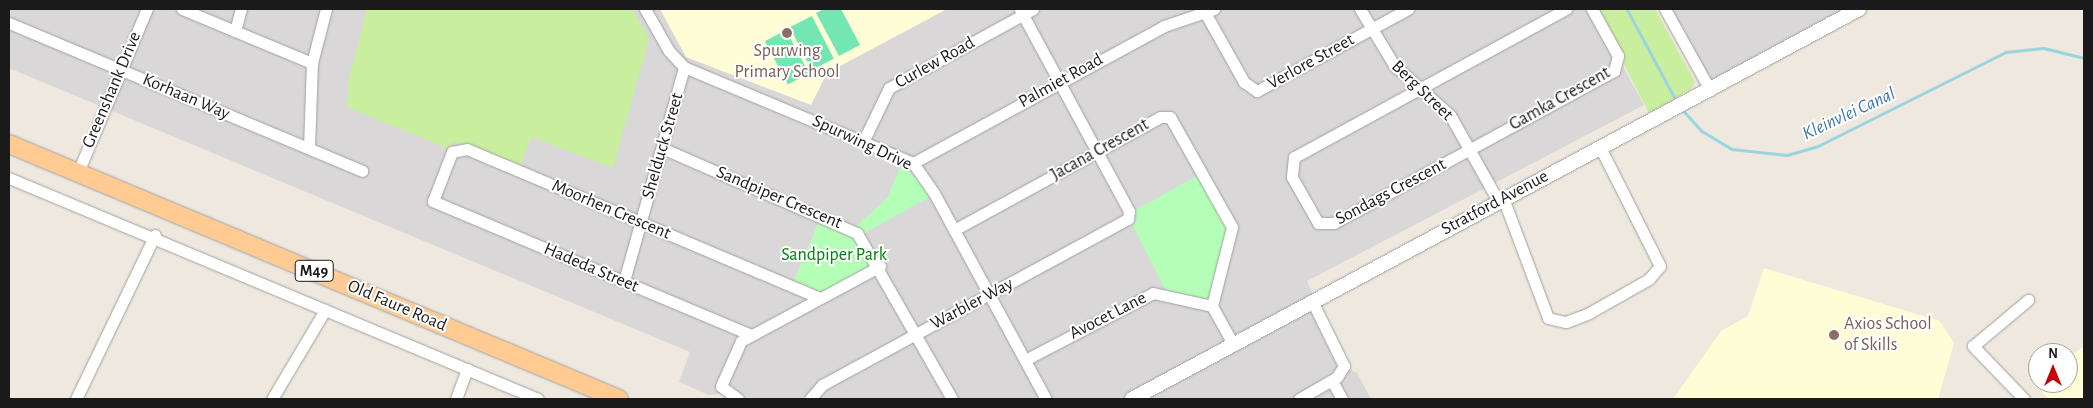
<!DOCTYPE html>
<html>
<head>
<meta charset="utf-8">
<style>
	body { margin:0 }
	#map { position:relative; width:2093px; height:408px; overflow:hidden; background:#eee8de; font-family:"Alegreya Sans",sans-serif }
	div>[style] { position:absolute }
	.residential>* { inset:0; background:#d9d7d7 }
	.education>* { inset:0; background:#fffdd6 }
	.grass>* { inset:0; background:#c9ee9e }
	.park>* { inset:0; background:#b4feb7 }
	.pitch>* { inset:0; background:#73e6b4; transform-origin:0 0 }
	.stream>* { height:2.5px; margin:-1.25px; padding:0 1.25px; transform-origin:1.25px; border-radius:1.25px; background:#9ad4e0 }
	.roads { filter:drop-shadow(0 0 1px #a1a1a1) drop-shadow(0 0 1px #a1a1a1) }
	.minor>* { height:11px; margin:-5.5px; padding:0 5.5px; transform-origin:5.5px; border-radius:5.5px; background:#fff }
	.tertiary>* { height:14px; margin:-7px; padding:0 7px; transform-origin:7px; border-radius:7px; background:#fff }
	.primary>* { height:18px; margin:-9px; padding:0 9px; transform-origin:9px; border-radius:9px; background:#ffcb92 }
	.dots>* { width:14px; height:14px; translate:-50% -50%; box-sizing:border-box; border:2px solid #fff; border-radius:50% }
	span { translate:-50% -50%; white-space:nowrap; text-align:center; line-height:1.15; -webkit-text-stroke:4px #fff; paint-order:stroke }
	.shield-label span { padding:1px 4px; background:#fff; border:1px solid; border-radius:4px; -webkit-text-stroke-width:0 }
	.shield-label { font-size:16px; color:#1a1a1a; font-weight:700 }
	.education-label { font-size:18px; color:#785e54 }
	.left { translate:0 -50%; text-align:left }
	.street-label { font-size:18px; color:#1a1a1a }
	.park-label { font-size:18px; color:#018006 }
	.water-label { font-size:19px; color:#3d79aa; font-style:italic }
	.frame { position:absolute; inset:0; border:10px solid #1a1a1a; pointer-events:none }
	.north { position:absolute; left:2028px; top:343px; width:50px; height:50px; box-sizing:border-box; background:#fff; border:1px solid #a3a3a3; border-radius:50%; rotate:0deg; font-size:14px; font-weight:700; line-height:20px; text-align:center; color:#1a1a1a }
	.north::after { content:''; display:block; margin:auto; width:18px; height:22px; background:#c50009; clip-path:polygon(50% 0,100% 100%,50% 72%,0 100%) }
</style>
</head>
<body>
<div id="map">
	<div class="residential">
		<i style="clip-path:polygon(9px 9px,1592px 9px,1644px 105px,1307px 281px,1344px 366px,1357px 373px,1371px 399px,736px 399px,724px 393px,709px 395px,679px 382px,690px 352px,9px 68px)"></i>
		<i style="clip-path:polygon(1666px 9px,1857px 9px,1710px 89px)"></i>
	</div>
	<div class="education">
		<i style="clip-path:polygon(660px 9px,947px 9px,827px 73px,811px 105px,686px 57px)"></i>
		<i style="clip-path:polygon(1764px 268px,1940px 321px,1954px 343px,1938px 399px,1673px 399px,1721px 331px,1748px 316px)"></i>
		<i style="clip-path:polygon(2084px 346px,2084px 399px,2048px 399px,2035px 383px,2068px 383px,2068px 358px)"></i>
	</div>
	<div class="grass">
		<i style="clip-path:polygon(367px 9px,632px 9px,649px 39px,613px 168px,532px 137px,519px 168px,452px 141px,449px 149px,347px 107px,349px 79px)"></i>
		<i style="clip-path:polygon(1595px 9px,1655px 9px,1695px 82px,1690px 90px,1649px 113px)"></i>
	</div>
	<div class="park">
		<i style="clip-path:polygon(902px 163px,931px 196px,863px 234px,854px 228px,887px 198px)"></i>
		<i style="clip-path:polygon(1199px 175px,1228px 226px,1208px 300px,1166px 291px,1131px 222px,1137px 219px,1133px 211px)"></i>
		<i style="clip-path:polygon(820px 219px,860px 240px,870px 266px,821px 293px,793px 283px)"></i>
	</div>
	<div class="pitch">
		<i style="clip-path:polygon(824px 9px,841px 9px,860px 45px,839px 56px,816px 13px)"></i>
		<i style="left:812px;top:16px;width:48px;height:25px;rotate:63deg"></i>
		<i style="left:786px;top:30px;width:49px;height:24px;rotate:62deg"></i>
	</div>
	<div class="stream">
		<i style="left:1627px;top:9px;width:106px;rotate:61.7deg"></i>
		<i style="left:1682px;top:109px;width:30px;rotate:48deg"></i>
		<i style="left:1702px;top:131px;width:35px;rotate:31deg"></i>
		<i style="left:1732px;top:149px;width:55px;rotate:6.2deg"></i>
		<i style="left:1787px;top:155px;width:32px;rotate:-16deg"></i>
		<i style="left:1818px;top:146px;width:210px;rotate:-26.6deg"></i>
		<i style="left:2006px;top:52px;width:38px;rotate:-6deg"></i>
		<i style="left:2044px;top:48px;width:41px;rotate:14deg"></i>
	</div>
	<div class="roads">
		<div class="minor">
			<i style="left:182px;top:9px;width:141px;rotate:22.6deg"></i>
			<i style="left:645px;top:9px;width:48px;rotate:60.3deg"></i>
			<i style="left:669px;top:51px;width:22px;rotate:47deg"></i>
			<i style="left:684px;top:67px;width:248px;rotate:22.7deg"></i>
			<i style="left:913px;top:163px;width:37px;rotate:55deg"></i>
			<i style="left:934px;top:193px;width:234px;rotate:61.5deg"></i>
			<i style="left:1203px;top:9px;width:84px;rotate:60.7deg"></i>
			<i style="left:1244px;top:82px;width:16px;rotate:35deg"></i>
			<i style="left:1257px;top:91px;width:172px;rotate:-28.5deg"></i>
			<i style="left:1360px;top:9px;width:66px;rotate:58.7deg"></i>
			<i style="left:1394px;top:65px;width:75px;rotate:41.8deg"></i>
			<i style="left:1450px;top:115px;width:98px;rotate:60.8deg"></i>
			<i style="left:1566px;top:9px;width:310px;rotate:151.4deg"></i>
			<i style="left:1294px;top:157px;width:20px;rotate:96deg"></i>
			<i style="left:1292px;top:177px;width:53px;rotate:60.5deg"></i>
			<i style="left:1318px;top:223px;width:16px"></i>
			<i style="left:1334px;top:223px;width:319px;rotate:-28.5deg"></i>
			<i style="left:1614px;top:71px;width:16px;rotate:-75deg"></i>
			<i style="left:1618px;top:56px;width:54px;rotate:-119deg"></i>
			<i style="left:1665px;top:9px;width:93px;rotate:60.9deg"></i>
			<i style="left:9px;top:23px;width:383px;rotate:22.7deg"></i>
			<i style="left:235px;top:31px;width:23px;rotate:-75deg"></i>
			<i style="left:863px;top:142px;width:60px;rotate:-64.3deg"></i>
			<i style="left:889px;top:88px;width:164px;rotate:-28.7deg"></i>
			<i style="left:309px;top:148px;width:85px;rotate:-88deg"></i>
			<i style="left:312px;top:63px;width:56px;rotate:-75.5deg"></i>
			<i style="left:662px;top:148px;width:213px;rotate:23.6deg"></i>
			<i style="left:857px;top:233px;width:191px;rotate:60.2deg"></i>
			<i style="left:913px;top:163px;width:286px;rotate:-28.6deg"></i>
			<i style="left:1164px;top:26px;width:53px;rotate:-18.8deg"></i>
			<i style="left:78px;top:172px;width:177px;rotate:-67.1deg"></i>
			<i style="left:9px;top:178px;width:573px;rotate:22.67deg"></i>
			<i style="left:1503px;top:198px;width:128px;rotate:69.4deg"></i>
			<i style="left:1548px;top:318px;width:18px;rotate:13deg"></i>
			<i style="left:1566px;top:322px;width:25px;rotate:-21deg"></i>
			<i style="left:1589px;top:313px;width:69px;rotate:-29.5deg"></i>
			<i style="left:1649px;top:279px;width:17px;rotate:-50deg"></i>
			<i style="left:1660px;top:266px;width:133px;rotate:-116.8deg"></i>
			<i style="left:954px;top:230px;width:235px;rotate:-28.7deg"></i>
			<i style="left:1160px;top:117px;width:10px"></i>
			<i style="left:1170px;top:117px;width:126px;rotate:60.6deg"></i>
			<i style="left:1232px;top:227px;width:81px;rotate:104.2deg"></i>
			<i style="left:624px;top:281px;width:222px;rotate:-74.3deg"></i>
			<i style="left:749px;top:334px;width:343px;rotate:-157.2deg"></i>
			<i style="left:433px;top:201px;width:53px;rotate:-68.8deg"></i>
			<i style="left:452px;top:152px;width:15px;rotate:-11deg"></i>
			<i style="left:467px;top:149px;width:382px;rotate:22.9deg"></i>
			<i style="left:1025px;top:360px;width:144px;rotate:-27.6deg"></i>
			<i style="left:1153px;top:293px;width:60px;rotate:12.4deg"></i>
			<i style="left:1212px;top:306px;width:43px;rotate:61.1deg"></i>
			<i style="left:1332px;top:381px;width:21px;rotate:61deg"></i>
			<i style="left:76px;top:399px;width:182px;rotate:-64.3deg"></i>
			<i style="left:272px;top:399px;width:104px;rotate:-59.2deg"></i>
			<i style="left:456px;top:399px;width:32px;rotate:-70deg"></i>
			<i style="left:738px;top:399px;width:21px;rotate:-143deg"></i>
			<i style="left:721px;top:386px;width:49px;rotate:-66deg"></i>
			<i style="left:741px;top:341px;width:158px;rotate:-28.3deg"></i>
			<i style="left:810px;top:399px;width:18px;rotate:-49deg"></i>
			<i style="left:822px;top:385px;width:348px;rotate:-28.5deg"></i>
			<i style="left:1128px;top:219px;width:8px;rotate:-83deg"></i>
			<i style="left:1129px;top:211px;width:230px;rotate:-118.4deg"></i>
			<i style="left:1299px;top:399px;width:44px;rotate:-30.1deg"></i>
			<i style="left:1337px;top:377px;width:13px;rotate:-58deg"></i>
			<i style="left:1344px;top:366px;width:72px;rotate:-116.2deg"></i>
			<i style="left:2024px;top:399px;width:74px;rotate:-133.9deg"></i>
			<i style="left:1973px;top:346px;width:72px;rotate:-39.9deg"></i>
		</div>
		<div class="tertiary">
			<i style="left:1132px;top:399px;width:825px;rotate:-28.21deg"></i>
		</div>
		<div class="primary">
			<i style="left:9px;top:144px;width:661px;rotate:22.69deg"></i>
		</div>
	</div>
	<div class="dots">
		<i style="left:787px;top:33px;background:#8d6e63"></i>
		<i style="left:1834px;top:335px;background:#8d6e63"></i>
	</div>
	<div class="shield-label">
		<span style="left:314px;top:271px">M49</span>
	</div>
	<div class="education-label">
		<span style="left:787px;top:62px">Spurwing<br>Primary School</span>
		<span class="left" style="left:1844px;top:335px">Axios School<br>of Skills</span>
	</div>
	<div class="street-label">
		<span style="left:1311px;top:62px;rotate:-29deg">Verlore Street</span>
		<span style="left:935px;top:63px;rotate:-29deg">Curlew Road</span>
		<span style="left:1061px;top:81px;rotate:-29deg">Palmiet Road</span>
		<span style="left:112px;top:90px;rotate:-67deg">Greenshank Drive</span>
		<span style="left:1422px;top:91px;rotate:44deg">Berg Street</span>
		<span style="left:186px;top:97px;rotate:23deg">Korhaan Way</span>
		<span style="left:1560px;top:99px;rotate:-29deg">Gamka Crescent</span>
		<span style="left:862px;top:143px;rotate:25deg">Spurwing Drive</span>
		<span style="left:663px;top:146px;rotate:-74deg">Shelduck Street</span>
		<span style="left:1100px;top:150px;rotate:-29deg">Jacana Crescent</span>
		<span style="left:1391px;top:192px;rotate:-28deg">Sondags Crescent</span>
		<span style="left:779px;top:198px;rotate:23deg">Sandpiper Crescent</span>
		<span style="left:1495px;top:203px;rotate:-28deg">Stratford Avenue</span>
		<span style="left:611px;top:210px;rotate:23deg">Moorhen Crescent</span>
		<span style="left:591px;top:268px;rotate:23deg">Hadeda Street</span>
		<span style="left:972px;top:304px;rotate:-28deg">Warbler Way</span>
		<span style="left:397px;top:306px;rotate:23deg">Old Faure Road</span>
		<span style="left:1108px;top:316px;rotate:-27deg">Avocet Lane</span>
	</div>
	<div class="park-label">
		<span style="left:834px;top:255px">Sandpiper Park</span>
	</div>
	<div class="water-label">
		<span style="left:1849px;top:114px;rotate:-25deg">Kleinvlei Canal</span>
	</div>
	<div class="frame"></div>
	<div class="north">N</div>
</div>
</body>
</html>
